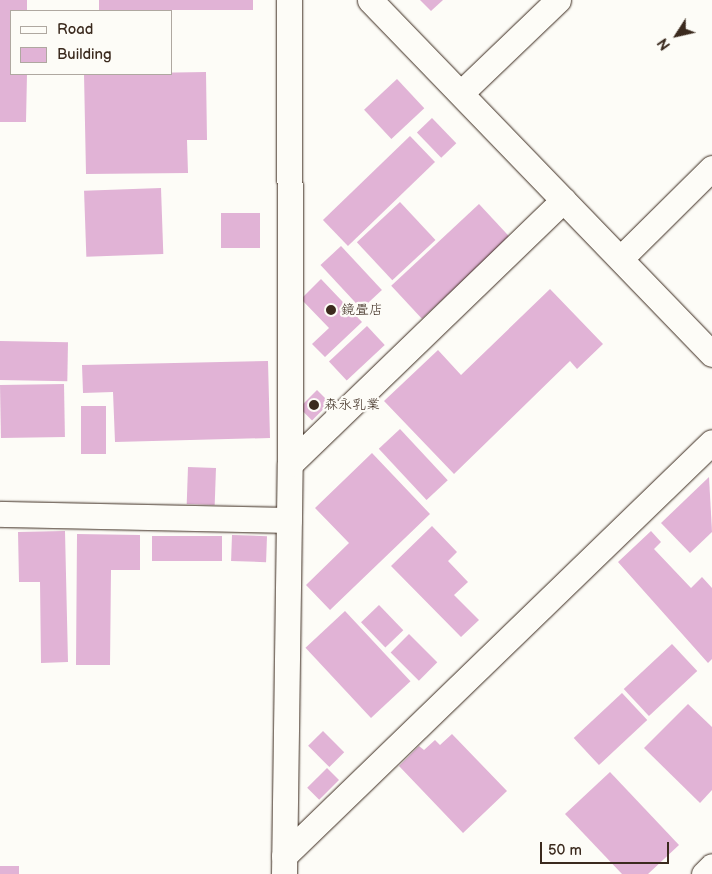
<!DOCTYPE html>
<html>
<head>
<meta charset="utf-8">
<style>
	body { margin:0 }
	#map { position:relative; width:712px; height:874px; overflow:hidden; background:#fdfcf7; font-family:"Balsamiq Sans","Klee One",sans-serif }
	div>[style] { position:absolute }
	.building>* { inset:0; background:#e1b3d6; transform-origin:0 0 }
	.roads { filter:drop-shadow(0 0 1px #3b2a1e) drop-shadow(0 0 1px #3b2a1e) }
	.minor>* { height:25px; margin:-12.5px; padding:0 12.5px; transform-origin:12.5px; border-radius:12.5px; background:#fdfcf7 }
	.dots>* { width:14px; height:14px; translate:-50% -50%; box-sizing:border-box; border:2px solid #fdfcf7; border-radius:50% }
	span { translate:-50% -50%; white-space:nowrap; text-align:center; line-height:1.15; -webkit-text-stroke:4.5px #fdfcf7; paint-order:stroke }
	.poi-label { font-size:14px; color:#3b2a1e }
	.left { translate:0 -50%; text-align:left }
	.legend { position:absolute; left:10px; top:10px; width:162px; height:65px; box-sizing:border-box; background:#fdfcf7; border:1px solid #afa8a0; margin:0; padding:6px 9px; list-style:none; font-size:15px; color:#3b2a1e }
	.legend li { display:flex; align-items:center; gap:10px; height:25px }
	.legend b { width:25px; border:1px solid #afa8a0 }
	.north { position:absolute; left:652px; top:10px; width:50px; height:50px; -webkit-text-stroke:4px #fdfcf7; paint-order:stroke; rotate:235deg; font-size:14px; font-weight:700; line-height:20px; text-align:center; color:#3b2a1e }
	.north::after { content:''; display:block; margin:auto; width:18px; height:22px; background:#3b2a1e; clip-path:polygon(50% 0,100% 100%,50% 72%,0 100%) }
	.scale { position:absolute; left:540px; top:842px; width:129px; height:22px; box-sizing:border-box; border:2px solid #3b2a1e; border-top:0; padding-left:6px; font-size:15px; line-height:18px; white-space:nowrap; color:#3b2a1e; -webkit-text-stroke:4px #fdfcf7; paint-order:stroke }
</style>
</head>
<body>
<div id="map">
	<div class="building">
		<i style="clip-path:polygon(0 0,27px 0,27px 11px,11px 11px,11px 74px,27px 74px,26px 122px,0 122px)"></i>
		<i style="left:99px;top:0;width:154px;height:10px"></i>
		<i style="clip-path:polygon(420px 0,443px 0,431px 11px)"></i>
		<i style="clip-path:polygon(206px 72px,207px 140px,187px 140px,188px 173px,86px 174px,84px 74px)"></i>
		<i style="left:397px;top:79px;width:40px;height:45px;rotate:47deg"></i>
		<i style="left:432px;top:118px;width:35px;height:21px;rotate:46deg"></i>
		<i style="left:410px;top:136px;width:36px;height:121px;rotate:46deg"></i>
		<i style="left:161px;top:188px;width:66px;height:77px;rotate:88deg"></i>
		<i style="left:400px;top:202px;width:52px;height:59px;rotate:47deg"></i>
		<i style="left:479px;top:204px;width:45px;height:120px;rotate:47deg"></i>
		<i style="left:221px;top:213px;width:39px;height:35px"></i>
		<i style="left:341px;top:246px;width:60px;height:28px;rotate:47deg"></i>
		<i style="clip-path:polygon(321px 279px,362px 322px,325px 357px,312px 344px,329px 328px,301px 299px)"></i>
		<i style="clip-path:polygon(550px 289px,603px 344px,577px 369px,570px 361px,454px 474px,384px 401px,438px 350px,461px 375px)"></i>
		<i style="left:367px;top:326px;width:26px;height:52px;rotate:47deg"></i>
		<i style="left:0;top:341px;width:68px;height:39px;rotate:1deg"></i>
		<i style="clip-path:polygon(268px 361px,270px 438px,115px 442px,113px 392px,83px 393px,82px 365px)"></i>
		<i style="left:64px;top:384px;width:53px;height:64px;rotate:89deg"></i>
		<i style="left:317px;top:390px;width:18px;height:25px;rotate:45deg"></i>
		<i style="left:81px;top:406px;width:25px;height:48px"></i>
		<i style="left:400px;top:429px;width:70px;height:29px;rotate:47deg"></i>
		<i style="clip-path:polygon(372px 453px,430px 514px,330px 610px,306px 585px,349px 543px,315px 508px)"></i>
		<i style="left:188px;top:467px;width:28px;height:37px;rotate:2deg"></i>
		<i style="clip-path:polygon(709px 477px,712px 532px,690px 553px,661px 523px)"></i>
		<i style="clip-path:polygon(432px 526px,457px 552px,448px 561px,468px 582px,454px 595px,479px 620px,461px 637px,391px 566px)"></i>
		<i style="clip-path:polygon(65px 531px,68px 662px,41px 663px,40px 582px,19px 582px,18px 532px)"></i>
		<i style="clip-path:polygon(651px 531px,661px 542px,654px 549px,691px 588px,702px 577px,712px 588px,712px 659px,708px 663px,618px 562px)"></i>
		<i style="clip-path:polygon(77px 534px,140px 535px,140px 570px,111px 570px,110px 665px,76px 665px)"></i>
		<i style="left:232px;top:535px;width:35px;height:26px;rotate:2deg"></i>
		<i style="left:152px;top:536px;width:70px;height:25px"></i>
		<i style="left:379px;top:605px;width:35px;height:25px;rotate:46deg"></i>
		<i style="left:345px;top:611px;width:96px;height:54px;rotate:47deg"></i>
		<i style="left:409px;top:634px;width:40px;height:26px;rotate:45deg"></i>
		<i style="left:672px;top:644px;width:37px;height:66px;rotate:47deg"></i>
		<i style="left:622px;top:693px;width:37px;height:66px;rotate:47deg"></i>
		<i style="clip-path:polygon(688px 704px,712px 727px,712px 790px,700px 803px,644px 748px)"></i>
		<i style="left:323px;top:731px;width:30px;height:21px;rotate:45deg"></i>
		<i style="clip-path:polygon(452px 734px,507px 791px,463px 833px,399px 766px,419px 746px,424px 750px,435px 740px,440px 745px)"></i>
		<i style="left:327px;top:768px;width:17px;height:28px;rotate:45deg"></i>
		<i style="clip-path:polygon(610px 772px,679px 845px,648px 874px,622px 874px,565px 814px)"></i>
		<i style="left:0;top:866px;width:19px;height:8px"></i>
	</div>
	<div class="roads">
		<div class="minor">
			<i style="left:370px;top:0;width:492px;rotate:46deg"></i>
			<i style="left:462px;top:92px;width:133px;rotate:-43.8deg"></i>
			<i style="left:621px;top:258px;width:128px;rotate:-44.7deg"></i>
			<i style="left:290px;top:464px;width:380px;rotate:-44deg"></i>
			<i style="left:0;top:514px;width:289px;rotate:1.2deg"></i>
			<i style="left:284px;top:856px;width:595px;rotate:-44.05deg"></i>
			<i style="left:284px;top:874px;width:410px;rotate:-89.2deg"></i>
			<i style="left:290px;top:464px;width:464px;rotate:-90.1deg"></i>
			<i style="left:704px;top:874px;width:11px;rotate:-45deg"></i>
		</div>
	</div>
	<div class="dots">
		<i style="left:331px;top:310px;background:#3b2a1e"></i>
		<i style="left:314px;top:405px;background:#3b2a1e"></i>
	</div>
	<div class="poi-label">
		<span class="left" style="left:341px;top:310px">鏡畳店</span>
		<span class="left" style="left:324px;top:405px">森永乳業</span>
	</div>
	<ul class="legend">
	<li><b style="height:6px;background:#fdfcf7"></b>Road</li>
	<li><b style="height:14px;background:#e1b3d6"></b>Building</li>
	</ul>
	<div class="north">N</div>
	<div class="scale">50 m</div>
</div>
</body>
</html>
